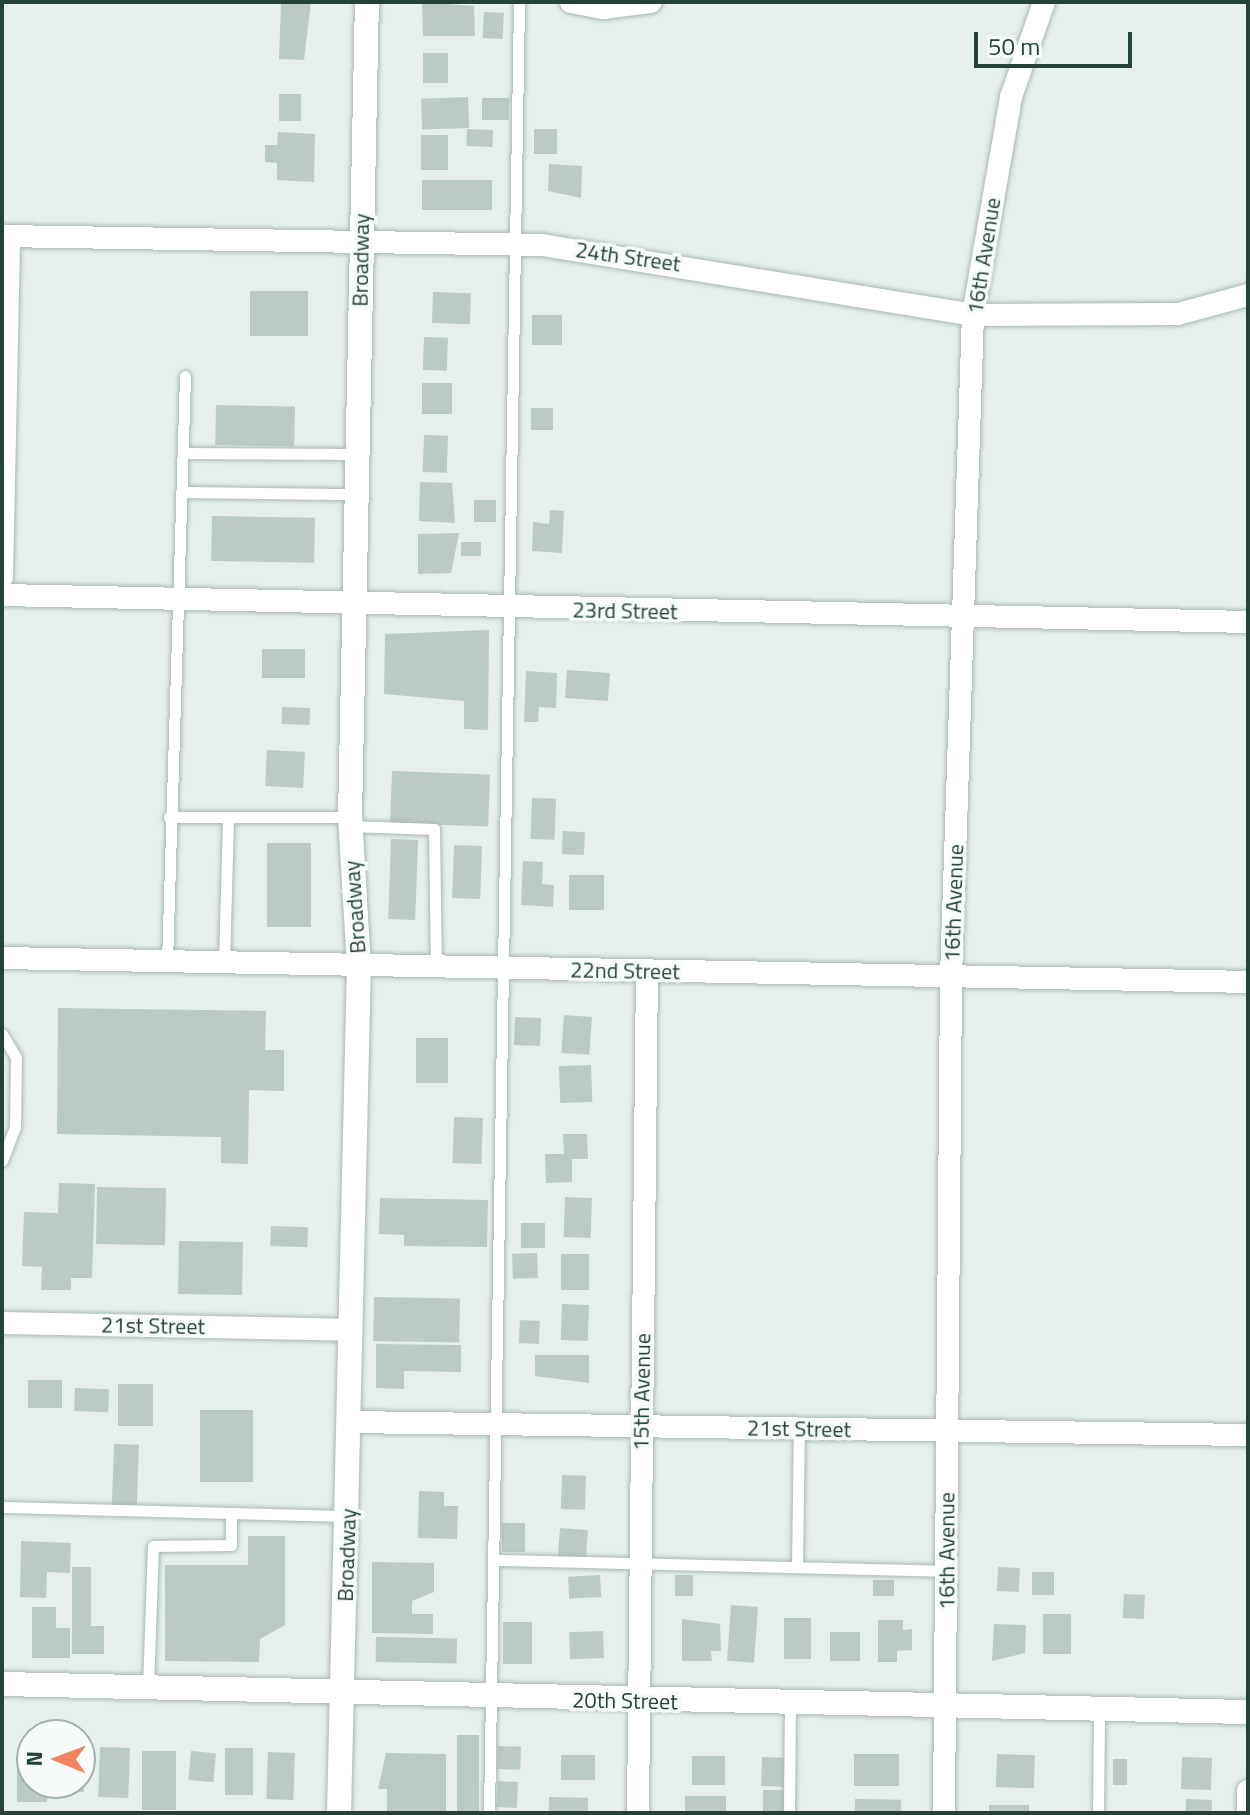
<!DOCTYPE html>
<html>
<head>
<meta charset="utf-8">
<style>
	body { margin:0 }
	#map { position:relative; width:1250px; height:1815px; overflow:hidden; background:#e6efeb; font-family:"Titillium Web",sans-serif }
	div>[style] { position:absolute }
	.building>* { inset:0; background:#bbcac4; transform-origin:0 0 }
	.roads { filter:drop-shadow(0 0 2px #a8b8b2) drop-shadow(0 0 2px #a8b8b2) }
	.lane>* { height:11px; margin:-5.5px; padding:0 5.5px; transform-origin:5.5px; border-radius:5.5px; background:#fff }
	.street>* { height:22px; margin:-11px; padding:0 11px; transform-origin:11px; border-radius:11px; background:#fff }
	.secondary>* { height:24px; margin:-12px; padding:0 12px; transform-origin:12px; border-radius:12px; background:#fff }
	span { translate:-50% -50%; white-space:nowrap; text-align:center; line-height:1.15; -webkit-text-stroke:7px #f7fbf9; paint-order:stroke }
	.street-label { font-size:22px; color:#24423a }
	.frame { position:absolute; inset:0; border:4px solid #24423a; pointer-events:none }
	.north { position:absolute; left:16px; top:1719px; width:80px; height:80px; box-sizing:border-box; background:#f7fbf9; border:2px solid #a3b1ad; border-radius:50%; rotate:271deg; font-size:22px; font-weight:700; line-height:32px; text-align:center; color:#24423a }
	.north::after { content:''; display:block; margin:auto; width:28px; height:36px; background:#f4845f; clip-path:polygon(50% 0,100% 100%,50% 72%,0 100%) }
	.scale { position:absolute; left:974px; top:32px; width:158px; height:36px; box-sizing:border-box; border:4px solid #24423a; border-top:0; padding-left:10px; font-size:24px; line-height:28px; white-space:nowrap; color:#24423a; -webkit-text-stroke:6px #f7fbf9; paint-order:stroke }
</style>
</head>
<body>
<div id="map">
	<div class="building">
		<i style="clip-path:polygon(281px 2px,311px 2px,304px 60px,279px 59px)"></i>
		<i style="clip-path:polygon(422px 2px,474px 6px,475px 36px,423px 36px)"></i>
		<i style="left:484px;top:12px;width:20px;height:26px;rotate:3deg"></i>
		<i style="left:423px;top:53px;width:25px;height:30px"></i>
		<i style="left:279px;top:94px;width:22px;height:27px"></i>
		<i style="left:468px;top:97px;width:31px;height:47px;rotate:88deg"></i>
		<i style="left:482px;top:98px;width:27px;height:22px"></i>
		<i style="left:467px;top:129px;width:26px;height:17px;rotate:2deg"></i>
		<i style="left:534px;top:129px;width:23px;height:25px"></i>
		<i style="clip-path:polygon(278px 132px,315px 134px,314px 182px,277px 180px,277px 163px,265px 162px,265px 145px,277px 145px)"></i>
		<i style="left:421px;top:135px;width:27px;height:35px"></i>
		<i style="clip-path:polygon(549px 164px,582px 166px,581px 198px,548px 191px)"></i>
		<i style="left:422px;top:180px;width:70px;height:30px"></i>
		<i style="left:250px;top:291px;width:58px;height:45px"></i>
		<i style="left:433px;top:292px;width:38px;height:31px;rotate:2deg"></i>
		<i style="left:532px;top:315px;width:30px;height:30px"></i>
		<i style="left:424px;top:337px;width:24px;height:33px;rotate:2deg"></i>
		<i style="left:422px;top:383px;width:30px;height:31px"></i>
		<i style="left:216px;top:405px;width:79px;height:40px;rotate:1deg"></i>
		<i style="left:531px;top:408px;width:22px;height:22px"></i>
		<i style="left:424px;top:435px;width:24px;height:37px;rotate:2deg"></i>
		<i style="clip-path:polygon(420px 482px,452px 483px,455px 523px,419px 521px)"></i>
		<i style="left:474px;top:500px;width:22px;height:22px"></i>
		<i style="clip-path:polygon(550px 510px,564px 511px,562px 553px,532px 551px,533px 522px,549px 524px)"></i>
		<i style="left:212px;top:516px;width:103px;height:45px;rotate:1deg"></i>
		<i style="clip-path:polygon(459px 533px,451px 573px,418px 574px,418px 534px)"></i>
		<i style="left:481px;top:542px;width:14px;height:20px;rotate:90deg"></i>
		<i style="clip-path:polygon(489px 630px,488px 730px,464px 729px,464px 701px,384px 694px,385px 634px)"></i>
		<i style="left:262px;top:649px;width:43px;height:29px"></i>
		<i style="left:567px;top:670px;width:43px;height:28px;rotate:4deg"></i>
		<i style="clip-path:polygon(526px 671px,557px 673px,556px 708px,539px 707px,538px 722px,524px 722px)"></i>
		<i style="left:282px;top:707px;width:28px;height:17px;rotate:2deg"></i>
		<i style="left:267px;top:750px;width:38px;height:36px;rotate:3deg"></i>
		<i style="left:392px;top:771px;width:98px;height:52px;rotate:2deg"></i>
		<i style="left:532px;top:798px;width:24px;height:41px;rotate:2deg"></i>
		<i style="left:563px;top:831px;width:22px;height:23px;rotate:3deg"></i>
		<i style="left:391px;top:839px;width:27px;height:80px;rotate:2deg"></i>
		<i style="left:267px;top:843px;width:44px;height:84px"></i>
		<i style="left:454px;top:845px;width:28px;height:53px;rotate:2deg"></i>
		<i style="clip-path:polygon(523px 861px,543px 862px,542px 884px,554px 885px,553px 907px,521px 905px)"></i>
		<i style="left:569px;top:875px;width:35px;height:35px"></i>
		<i style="clip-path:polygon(58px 1008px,266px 1011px,265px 1050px,284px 1050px,284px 1091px,249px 1090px,248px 1164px,221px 1163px,221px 1137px,57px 1134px)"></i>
		<i style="left:564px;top:1015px;width:28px;height:38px;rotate:4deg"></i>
		<i style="left:515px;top:1017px;width:26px;height:28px;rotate:2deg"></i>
		<i style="left:416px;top:1038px;width:32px;height:45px"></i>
		<i style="left:591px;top:1065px;width:37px;height:32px;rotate:88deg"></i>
		<i style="left:454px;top:1117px;width:29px;height:46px;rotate:2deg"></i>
		<i style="clip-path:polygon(563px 1134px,587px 1134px,588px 1159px,572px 1159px,572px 1182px,546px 1183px,545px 1154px,564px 1154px)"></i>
		<i style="clip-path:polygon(59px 1183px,95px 1184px,92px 1278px,71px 1278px,71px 1290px,41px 1290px,42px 1267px,22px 1266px,24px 1212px,58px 1213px)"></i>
		<i style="left:97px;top:1187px;width:69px;height:57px;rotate:1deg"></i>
		<i style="left:565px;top:1197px;width:27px;height:40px;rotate:2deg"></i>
		<i style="clip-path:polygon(380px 1198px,488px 1200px,487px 1247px,404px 1246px,404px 1235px,379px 1234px)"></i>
		<i style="left:521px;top:1223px;width:24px;height:25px"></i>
		<i style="left:271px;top:1226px;width:37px;height:20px;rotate:2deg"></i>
		<i style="left:179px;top:1241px;width:64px;height:53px;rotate:1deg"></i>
		<i style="left:537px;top:1253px;width:25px;height:25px;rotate:88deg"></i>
		<i style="left:561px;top:1254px;width:28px;height:36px"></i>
		<i style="left:374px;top:1297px;width:86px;height:44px;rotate:1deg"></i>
		<i style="left:562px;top:1304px;width:27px;height:36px;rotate:2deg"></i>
		<i style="left:520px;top:1320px;width:20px;height:23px;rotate:3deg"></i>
		<i style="clip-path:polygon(376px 1344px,461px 1345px,461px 1372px,404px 1371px,404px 1389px,376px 1388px)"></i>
		<i style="clip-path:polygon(535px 1355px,589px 1355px,589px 1383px,535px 1376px)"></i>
		<i style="left:28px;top:1380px;width:34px;height:28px"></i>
		<i style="left:118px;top:1384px;width:35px;height:42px"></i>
		<i style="left:75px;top:1388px;width:34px;height:23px;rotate:2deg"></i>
		<i style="left:200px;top:1410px;width:53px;height:72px"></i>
		<i style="left:114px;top:1444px;width:25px;height:64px;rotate:2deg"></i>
		<i style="left:562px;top:1475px;width:24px;height:34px;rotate:2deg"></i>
		<i style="clip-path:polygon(419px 1491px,444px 1492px,444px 1506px,458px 1506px,457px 1539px,418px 1538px)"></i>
		<i style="left:502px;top:1523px;width:23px;height:29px"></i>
		<i style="left:560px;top:1528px;width:28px;height:31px;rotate:4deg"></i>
		<i style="clip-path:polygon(248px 1536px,285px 1536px,285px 1625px,260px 1639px,259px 1662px,165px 1661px,165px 1565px,248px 1565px)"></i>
		<i style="clip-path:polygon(21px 1541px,71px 1543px,70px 1573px,47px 1572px,46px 1598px,20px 1597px)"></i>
		<i style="clip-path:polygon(372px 1562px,434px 1563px,434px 1592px,412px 1601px,412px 1614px,433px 1614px,433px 1634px,372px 1633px)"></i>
		<i style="clip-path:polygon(72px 1567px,91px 1567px,91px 1626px,104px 1626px,104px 1654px,72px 1654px)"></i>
		<i style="left:998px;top:1567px;width:22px;height:24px;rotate:3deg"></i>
		<i style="left:1032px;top:1572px;width:22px;height:23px"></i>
		<i style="left:600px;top:1575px;width:22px;height:32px;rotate:87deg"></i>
		<i style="left:693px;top:1575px;width:21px;height:18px;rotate:90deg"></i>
		<i style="left:873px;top:1580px;width:21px;height:16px"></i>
		<i style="left:1124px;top:1594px;width:21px;height:24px;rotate:3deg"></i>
		<i style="left:731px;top:1605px;width:27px;height:56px;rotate:4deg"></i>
		<i style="clip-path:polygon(32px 1607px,56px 1607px,56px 1628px,70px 1628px,70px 1658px,32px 1658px)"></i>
		<i style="left:1043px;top:1614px;width:28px;height:40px"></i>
		<i style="left:784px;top:1618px;width:27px;height:41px"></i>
		<i style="clip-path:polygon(682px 1619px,720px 1624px,721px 1651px,711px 1651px,712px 1661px,682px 1661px)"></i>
		<i style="clip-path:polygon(878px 1620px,903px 1620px,903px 1630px,912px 1629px,912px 1650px,897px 1651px,897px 1662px,878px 1662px)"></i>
		<i style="left:503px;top:1622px;width:29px;height:42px"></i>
		<i style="clip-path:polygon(994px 1624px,1026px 1625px,1025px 1653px,992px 1661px)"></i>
		<i style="left:603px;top:1631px;width:27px;height:34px;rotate:88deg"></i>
		<i style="left:830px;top:1632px;width:30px;height:29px"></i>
		<i style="left:376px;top:1637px;width:81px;height:25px;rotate:1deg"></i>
		<i style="left:457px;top:1735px;width:22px;height:78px"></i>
		<i style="clip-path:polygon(80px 1741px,84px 1792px,55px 1792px,55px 1783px,80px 1783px)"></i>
		<i style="left:498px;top:1746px;width:23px;height:23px;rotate:2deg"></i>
		<i style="left:100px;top:1747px;width:30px;height:50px;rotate:2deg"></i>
		<i style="left:225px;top:1748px;width:28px;height:47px"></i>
		<i style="left:142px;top:1751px;width:34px;height:59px"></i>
		<i style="left:191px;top:1751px;width:25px;height:29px;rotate:5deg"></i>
		<i style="left:268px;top:1752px;width:27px;height:47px;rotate:2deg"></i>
		<i style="clip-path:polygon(386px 1753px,446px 1754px,446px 1813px,387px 1813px,387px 1789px,378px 1789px)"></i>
		<i style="left:854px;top:1754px;width:45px;height:32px"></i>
		<i style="left:997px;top:1754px;width:38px;height:33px;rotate:2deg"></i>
		<i style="clip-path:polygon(17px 1755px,32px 1755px,32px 1783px,47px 1783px,47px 1802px,17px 1802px)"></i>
		<i style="left:561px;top:1755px;width:34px;height:25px"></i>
		<i style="left:725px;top:1756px;width:29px;height:33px;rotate:90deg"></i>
		<i style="left:762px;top:1757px;width:23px;height:29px;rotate:2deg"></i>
		<i style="left:1182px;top:1757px;width:30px;height:32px;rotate:2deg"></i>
		<i style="left:1113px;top:1759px;width:14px;height:26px"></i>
		<i style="left:498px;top:1781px;width:20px;height:26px;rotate:3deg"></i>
		<i style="left:787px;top:1790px;width:22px;height:24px;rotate:90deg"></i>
		<i style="left:685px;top:1796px;width:41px;height:17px"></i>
		<i style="left:549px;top:1797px;width:39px;height:16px;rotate:1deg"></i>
		<i style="left:855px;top:1799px;width:46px;height:14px;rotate:1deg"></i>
		<i style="left:1186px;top:1799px;width:26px;height:14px;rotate:2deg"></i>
		<i style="left:989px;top:1805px;width:40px;height:8px"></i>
	</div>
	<div class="roads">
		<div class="lane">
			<i style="left:183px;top:453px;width:174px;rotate:0.3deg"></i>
			<i style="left:182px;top:492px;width:175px;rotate:0.7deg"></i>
			<i style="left:169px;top:817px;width:59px"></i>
			<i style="left:350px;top:826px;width:84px;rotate:2deg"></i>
			<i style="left:434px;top:829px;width:138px;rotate:89.2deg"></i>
			<i style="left:167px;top:962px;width:586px;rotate:-88.24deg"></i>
			<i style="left:224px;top:963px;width:146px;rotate:-88.4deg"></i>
			<i style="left:228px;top:817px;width:122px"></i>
			<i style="left:2px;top:1034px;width:27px;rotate:59deg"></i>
			<i style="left:16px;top:1057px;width:70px;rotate:90.8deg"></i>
			<i style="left:15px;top:1127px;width:36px;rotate:111deg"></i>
			<i style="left:2px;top:1507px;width:346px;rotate:1.5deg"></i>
			<i style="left:498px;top:1560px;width:449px;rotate:1.4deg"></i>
			<i style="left:797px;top:1566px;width:137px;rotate:-89.2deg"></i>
			<i style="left:148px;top:1688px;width:142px;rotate:-88deg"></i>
			<i style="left:153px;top:1546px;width:78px;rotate:-0.7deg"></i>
			<i style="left:231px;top:1545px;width:32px;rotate:-90deg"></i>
			<i style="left:489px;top:1813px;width:1811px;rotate:-89.05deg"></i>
			<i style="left:789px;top:1813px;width:110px;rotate:-89.5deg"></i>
			<i style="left:1098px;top:1813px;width:103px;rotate:-89.4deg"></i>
		</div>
		<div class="street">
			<i style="left:571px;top:2px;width:33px;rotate:11deg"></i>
			<i style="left:603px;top:8px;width:48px;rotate:-7.1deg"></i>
			<i style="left:2px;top:236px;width:540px;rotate:0.95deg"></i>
			<i style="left:542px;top:245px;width:437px;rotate:9.2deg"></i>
			<i style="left:973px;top:315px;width:205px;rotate:-0.3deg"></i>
			<i style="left:1178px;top:314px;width:73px;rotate:-15.2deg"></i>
			<i style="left:2px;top:577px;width:341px;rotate:-88.8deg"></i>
			<i style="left:2px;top:595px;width:1246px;rotate:1.24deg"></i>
			<i style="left:2px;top:958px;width:1246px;rotate:1.1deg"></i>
			<i style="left:2px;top:1323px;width:349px;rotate:1.1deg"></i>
			<i style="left:349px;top:1422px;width:899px;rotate:0.83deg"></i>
			<i style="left:638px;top:1813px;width:842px;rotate:-89.39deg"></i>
			<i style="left:944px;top:1813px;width:836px;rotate:-89.52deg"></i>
			<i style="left:951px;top:977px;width:662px;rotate:-88.1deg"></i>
			<i style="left:973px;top:315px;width:221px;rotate:-80.1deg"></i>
			<i style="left:1011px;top:97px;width:101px;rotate:-70.8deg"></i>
			<i style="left:1248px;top:1813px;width:22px;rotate:-90deg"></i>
		</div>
		<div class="secondary">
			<i style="left:2px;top:1684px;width:1246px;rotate:1.29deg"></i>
			<i style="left:339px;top:1813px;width:846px;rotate:-88.65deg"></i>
			<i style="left:359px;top:967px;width:150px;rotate:-93.4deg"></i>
			<i style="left:350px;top:817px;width:815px;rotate:-88.81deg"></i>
		</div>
	</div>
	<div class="street-label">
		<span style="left:984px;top:256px;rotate:-81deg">16th Avenue</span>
		<span style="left:628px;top:257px;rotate:8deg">24th Street</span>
		<span style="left:361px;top:260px;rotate:-89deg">Broadway</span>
		<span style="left:625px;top:611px;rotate:1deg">23rd Street</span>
		<span style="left:954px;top:903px;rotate:-88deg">16th Avenue</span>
		<span style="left:355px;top:907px;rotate:-94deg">Broadway</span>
		<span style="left:625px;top:971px;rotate:1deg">22nd Street</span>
		<span style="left:153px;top:1326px;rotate:1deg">21st Street</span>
		<span style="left:642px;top:1392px;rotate:-89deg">15th Avenue</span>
		<span style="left:799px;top:1429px;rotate:1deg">21st Street</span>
		<span style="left:947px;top:1551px;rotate:-90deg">16th Avenue</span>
		<span style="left:347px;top:1555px;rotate:-88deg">Broadway</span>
		<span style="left:625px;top:1701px;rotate:1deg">20th Street</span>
	</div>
	<div class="frame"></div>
	<div class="north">N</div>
	<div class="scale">50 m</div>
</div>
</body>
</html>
